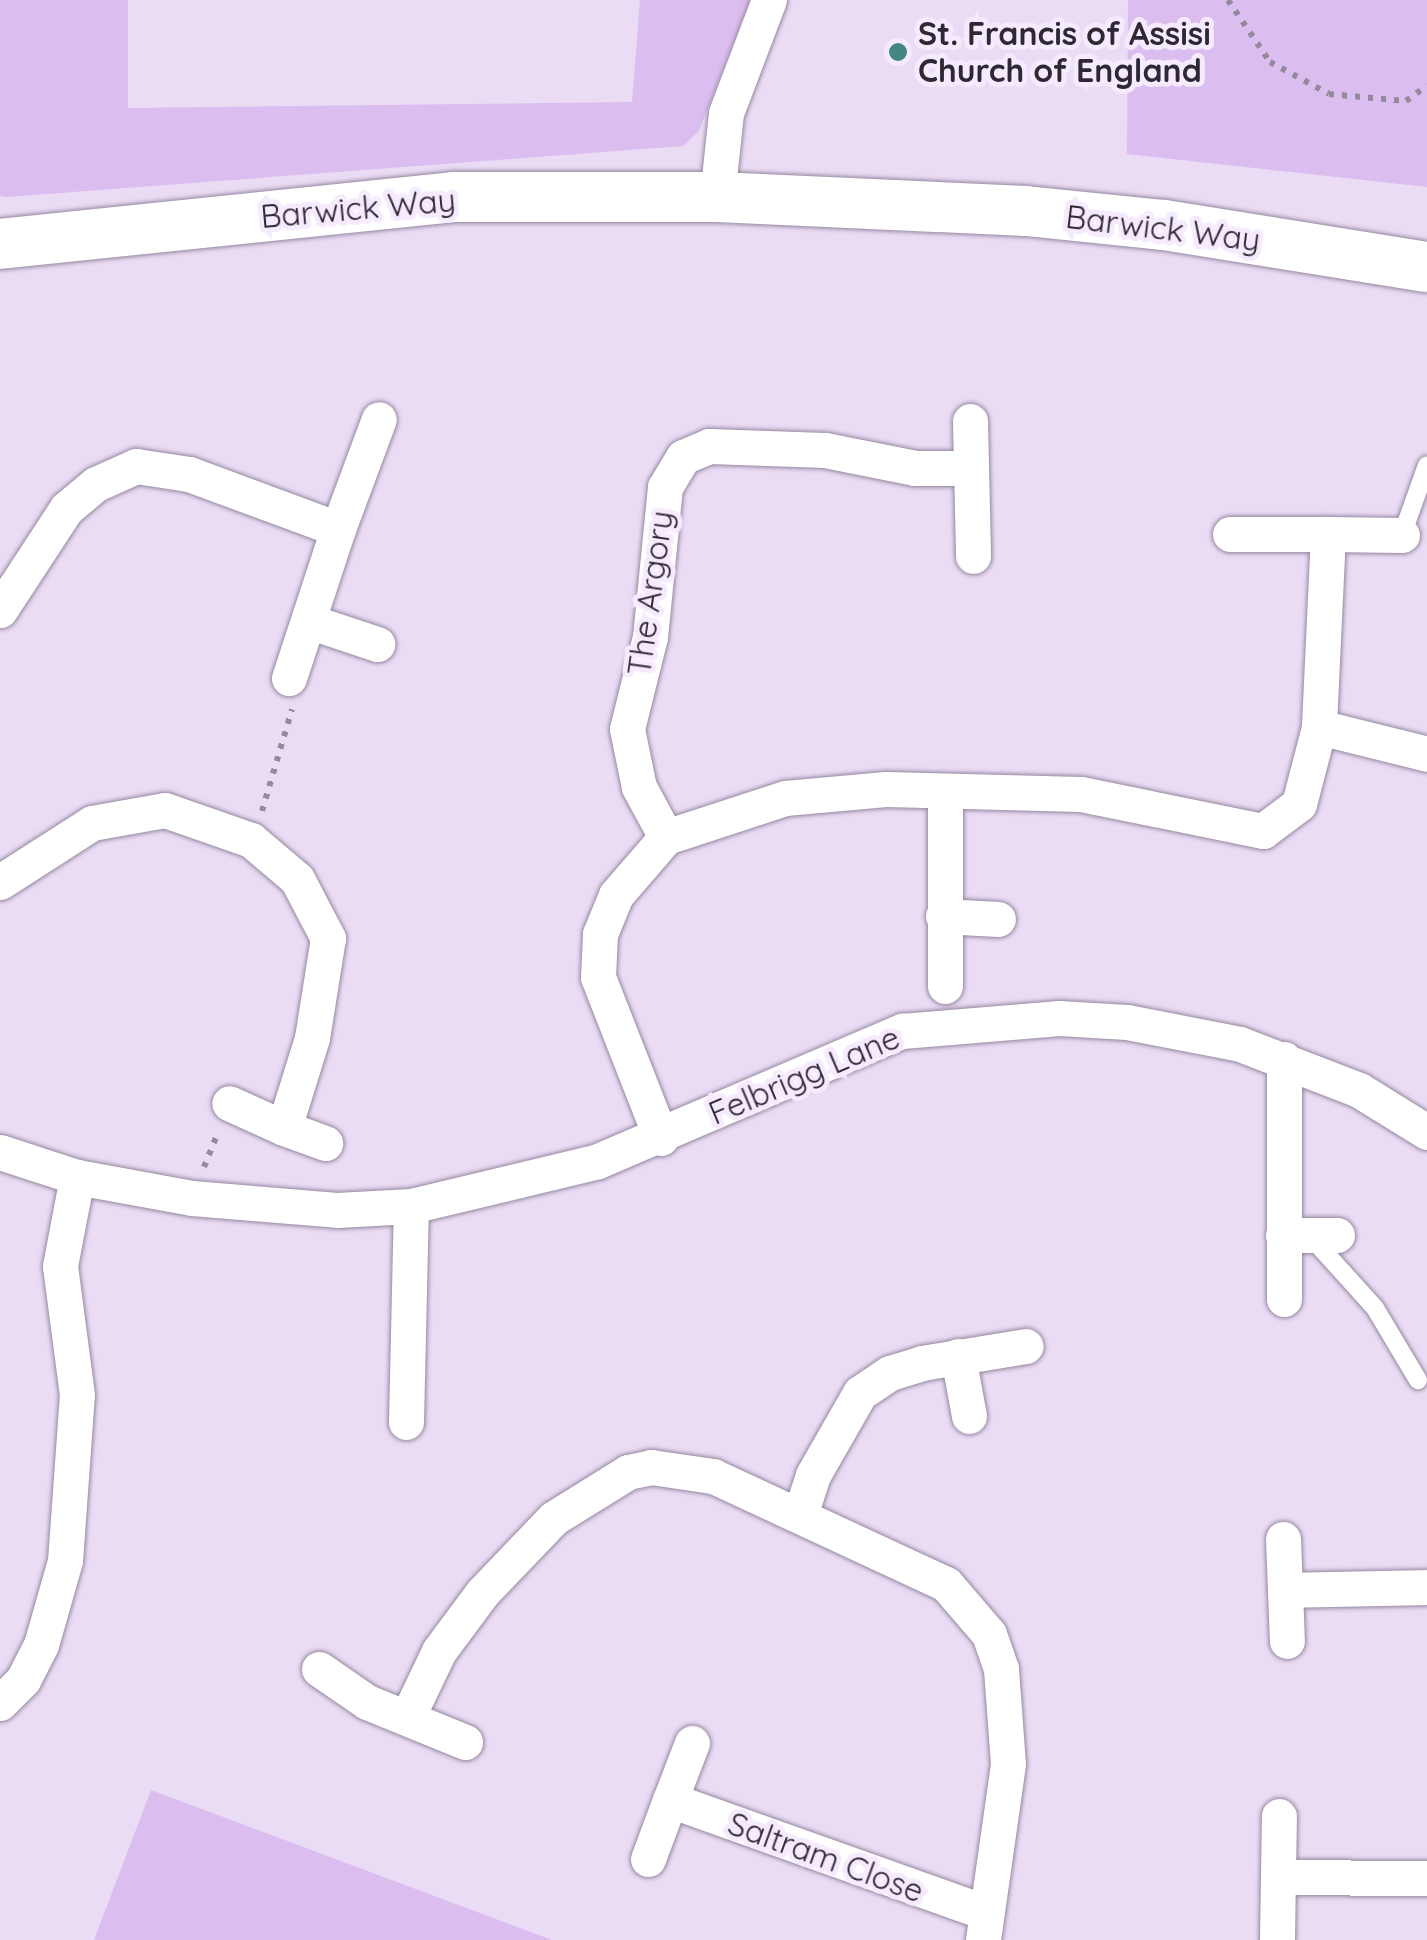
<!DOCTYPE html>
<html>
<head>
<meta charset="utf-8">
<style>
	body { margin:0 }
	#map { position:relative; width:1427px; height:1940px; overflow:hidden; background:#eadcf5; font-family:Quicksand,sans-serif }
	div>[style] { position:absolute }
	.green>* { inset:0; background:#dbbdf0 }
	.path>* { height:6px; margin-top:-3px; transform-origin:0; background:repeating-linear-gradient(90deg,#948a9c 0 5px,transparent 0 13px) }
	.roads { filter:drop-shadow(0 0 2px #95889f) drop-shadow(0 0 2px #95889f) }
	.lane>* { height:18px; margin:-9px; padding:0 9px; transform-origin:9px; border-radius:9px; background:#fff }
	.street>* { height:35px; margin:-17.5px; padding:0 17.5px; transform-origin:17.5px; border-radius:17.5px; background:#fff }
	.secondary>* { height:50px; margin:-25px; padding:0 25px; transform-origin:25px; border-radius:25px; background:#fff }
	.dots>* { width:28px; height:28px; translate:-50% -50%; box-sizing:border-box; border:5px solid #f6eafe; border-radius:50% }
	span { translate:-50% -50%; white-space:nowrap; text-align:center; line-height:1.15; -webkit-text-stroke:10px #f6eafe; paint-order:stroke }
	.poi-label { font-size:32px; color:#2e2832; font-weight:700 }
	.left { translate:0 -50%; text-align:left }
	.street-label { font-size:32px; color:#2e2832 }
</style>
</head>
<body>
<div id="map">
	<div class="green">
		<i style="clip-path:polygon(0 0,128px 0,128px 108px,632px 102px,640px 0,750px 0,699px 131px,683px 146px,7px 197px,0 196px)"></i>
		<i style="clip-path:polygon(1128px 0,1427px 0,1427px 187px,1127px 154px)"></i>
		<i style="clip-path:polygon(151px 1790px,552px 1940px,94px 1940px)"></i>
	</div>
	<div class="path">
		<i style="left:1228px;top:0;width:75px;rotate:55.9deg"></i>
		<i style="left:1270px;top:62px;width:67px;rotate:28.5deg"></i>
		<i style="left:1329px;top:94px;width:77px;rotate:5.2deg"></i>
		<i style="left:1406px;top:101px;width:26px;rotate:-36deg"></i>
		<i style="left:262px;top:811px;width:106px;rotate:-73.6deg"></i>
		<i style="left:204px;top:1167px;width:38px;rotate:-68deg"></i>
	</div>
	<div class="roads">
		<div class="lane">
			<i style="left:1402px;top:535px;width:74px;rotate:-70.3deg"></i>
			<i style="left:1310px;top:1236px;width:97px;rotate:47.9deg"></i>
			<i style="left:1375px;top:1308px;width:84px;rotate:59.2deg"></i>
		</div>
		<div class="street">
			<i style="left:717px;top:197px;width:84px;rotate:-83.9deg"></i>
			<i style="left:726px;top:113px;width:121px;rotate:-69.2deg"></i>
			<i style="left:970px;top:421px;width:135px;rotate:88.7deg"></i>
			<i style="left:338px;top:529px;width:117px;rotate:-69.6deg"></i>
			<i style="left:1230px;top:534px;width:98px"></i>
			<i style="left:1328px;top:534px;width:193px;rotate:92.7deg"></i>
			<i style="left:1328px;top:534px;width:74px;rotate:0.8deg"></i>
			<i style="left:0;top:610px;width:121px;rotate:-56.8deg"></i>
			<i style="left:66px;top:509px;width:39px;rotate:-40deg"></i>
			<i style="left:96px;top:484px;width:44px;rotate:-24.2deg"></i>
			<i style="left:136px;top:466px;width:54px;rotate:8.6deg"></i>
			<i style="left:189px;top:474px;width:159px;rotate:20.3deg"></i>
			<i style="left:338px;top:529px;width:157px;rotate:108.2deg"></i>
			<i style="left:311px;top:622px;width:70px;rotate:18.4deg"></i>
			<i style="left:666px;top:837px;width:57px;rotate:-118.4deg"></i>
			<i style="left:639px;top:787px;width:59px;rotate:-101.7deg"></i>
			<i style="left:627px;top:729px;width:95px;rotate:-76deg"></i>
			<i style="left:650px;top:637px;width:151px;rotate:-84.3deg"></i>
			<i style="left:665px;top:487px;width:35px;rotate:-59deg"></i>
			<i style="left:683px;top:457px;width:28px;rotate:-23deg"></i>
			<i style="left:709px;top:446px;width:116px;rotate:2deg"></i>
			<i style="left:825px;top:450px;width:92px;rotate:11.3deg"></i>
			<i style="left:915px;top:468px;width:56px"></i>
			<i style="left:0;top:882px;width:109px;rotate:-32.7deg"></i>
			<i style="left:92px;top:823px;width:74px;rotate:-10.1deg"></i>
			<i style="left:165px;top:810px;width:91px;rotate:19.2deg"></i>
			<i style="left:251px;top:840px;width:60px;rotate:40.3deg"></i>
			<i style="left:297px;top:879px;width:67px;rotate:62.3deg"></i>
			<i style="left:328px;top:938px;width:101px;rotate:99.1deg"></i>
			<i style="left:312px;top:1038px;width:94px;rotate:107.3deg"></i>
			<i style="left:284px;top:1128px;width:60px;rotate:-155.6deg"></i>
			<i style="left:943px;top:916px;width:55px;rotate:3.1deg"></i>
			<i style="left:945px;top:986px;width:195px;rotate:-90deg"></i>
			<i style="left:1284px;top:1059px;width:240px;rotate:90deg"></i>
			<i style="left:284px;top:1128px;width:44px;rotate:20.1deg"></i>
			<i style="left:661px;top:1138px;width:173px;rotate:-111.4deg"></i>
			<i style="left:598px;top:977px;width:43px;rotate:-87.3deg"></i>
			<i style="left:600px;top:934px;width:42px;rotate:-67.7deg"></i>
			<i style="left:616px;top:895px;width:77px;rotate:-49.2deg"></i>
			<i style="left:666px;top:837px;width:125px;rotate:-18.1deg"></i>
			<i style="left:785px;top:798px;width:101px;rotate:-5.1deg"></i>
			<i style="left:886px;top:789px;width:195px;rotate:1.5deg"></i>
			<i style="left:1081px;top:794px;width:186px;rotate:11.5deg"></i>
			<i style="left:1263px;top:831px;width:45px;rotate:-36.9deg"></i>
			<i style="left:1299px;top:804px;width:80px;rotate:-75.4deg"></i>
			<i style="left:1319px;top:727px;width:111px;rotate:14deg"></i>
			<i style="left:0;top:1152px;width:81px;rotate:18deg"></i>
			<i style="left:77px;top:1177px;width:117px;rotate:10.3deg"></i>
			<i style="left:192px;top:1198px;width:145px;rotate:4.7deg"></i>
			<i style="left:337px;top:1210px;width:74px;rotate:-3.1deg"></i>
			<i style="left:411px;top:1206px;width:192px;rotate:-13.5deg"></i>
			<i style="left:598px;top:1161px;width:331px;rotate:-23.2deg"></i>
			<i style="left:902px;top:1031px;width:158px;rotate:-4.7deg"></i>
			<i style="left:1059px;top:1018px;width:68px;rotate:3.4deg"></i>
			<i style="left:1127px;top:1022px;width:115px;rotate:11deg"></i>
			<i style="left:1240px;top:1044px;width:128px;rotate:21.1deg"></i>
			<i style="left:1359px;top:1090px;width:80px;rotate:31.7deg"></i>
			<i style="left:1283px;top:1235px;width:54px"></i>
			<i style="left:958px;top:1356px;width:61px;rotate:79.6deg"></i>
			<i style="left:406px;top:1422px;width:216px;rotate:-88.7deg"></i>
			<i style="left:800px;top:1515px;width:42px;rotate:-72deg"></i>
			<i style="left:813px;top:1475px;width:95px;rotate:-60.2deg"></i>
			<i style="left:860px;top:1393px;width:36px;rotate:-34deg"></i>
			<i style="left:890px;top:1373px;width:34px;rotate:-17deg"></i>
			<i style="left:922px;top:1363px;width:105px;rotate:-9.3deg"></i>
			<i style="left:1283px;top:1539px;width:102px;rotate:87.8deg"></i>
			<i style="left:1285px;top:1590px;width:142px;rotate:-1.2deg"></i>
			<i style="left:319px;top:1669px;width:58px;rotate:34.5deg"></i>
			<i style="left:367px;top:1702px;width:106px;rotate:22.2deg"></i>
			<i style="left:0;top:1703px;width:33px;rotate:-45deg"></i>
			<i style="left:23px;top:1680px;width:39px;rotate:-63deg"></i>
			<i style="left:41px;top:1645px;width:87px;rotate:-74.1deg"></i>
			<i style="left:65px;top:1561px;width:166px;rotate:-85.9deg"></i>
			<i style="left:77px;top:1395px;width:130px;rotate:-97.5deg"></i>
			<i style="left:60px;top:1266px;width:91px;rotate:-79.2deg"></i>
			<i style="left:407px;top:1718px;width:74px;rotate:-64.5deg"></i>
			<i style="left:439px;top:1651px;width:72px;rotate:-53.4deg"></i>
			<i style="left:482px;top:1593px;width:104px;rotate:-46.2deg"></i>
			<i style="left:554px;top:1518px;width:87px;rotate:-31.9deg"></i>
			<i style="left:628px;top:1472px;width:24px;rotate:-12deg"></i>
			<i style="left:651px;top:1467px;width:63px;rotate:8.3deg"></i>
			<i style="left:713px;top:1476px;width:257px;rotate:24.9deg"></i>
			<i style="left:946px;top:1584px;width:66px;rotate:49.3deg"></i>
			<i style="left:989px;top:1634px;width:37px;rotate:71deg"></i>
			<i style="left:1001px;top:1669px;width:95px;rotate:85.8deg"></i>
			<i style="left:1008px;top:1764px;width:178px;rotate:98.1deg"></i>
			<i style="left:692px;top:1743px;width:61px;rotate:111.1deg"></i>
			<i style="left:670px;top:1800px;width:331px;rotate:19.6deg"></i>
			<i style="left:648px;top:1859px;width:63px;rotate:-69.6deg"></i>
			<i style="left:1278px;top:1877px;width:149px;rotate:0.4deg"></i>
			<i style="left:1277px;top:1938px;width:122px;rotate:-89.1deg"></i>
		</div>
		<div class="secondary">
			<i style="left:0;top:244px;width:455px;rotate:-5.9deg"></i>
			<i style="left:453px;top:197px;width:264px"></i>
			<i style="left:717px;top:197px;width:309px;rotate:2.6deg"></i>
			<i style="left:1026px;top:211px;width:139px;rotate:5.8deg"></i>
			<i style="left:1164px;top:225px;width:266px;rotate:9.1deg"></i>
		</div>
	</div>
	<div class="dots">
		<i style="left:898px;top:52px;background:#428880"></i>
	</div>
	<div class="poi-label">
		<span class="left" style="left:918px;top:52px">St. Francis of Assisi<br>Church of England</span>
	</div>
	<div class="street-label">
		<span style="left:358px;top:208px;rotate:-5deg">Barwick Way</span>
		<span style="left:1163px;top:228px;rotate:7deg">Barwick Way</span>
		<span style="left:650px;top:593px;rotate:-82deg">The Argory</span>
		<span style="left:804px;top:1075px;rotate:-23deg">Felbrigg Lane</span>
		<span style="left:826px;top:1857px;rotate:20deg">Saltram Close</span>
	</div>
</div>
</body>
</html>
